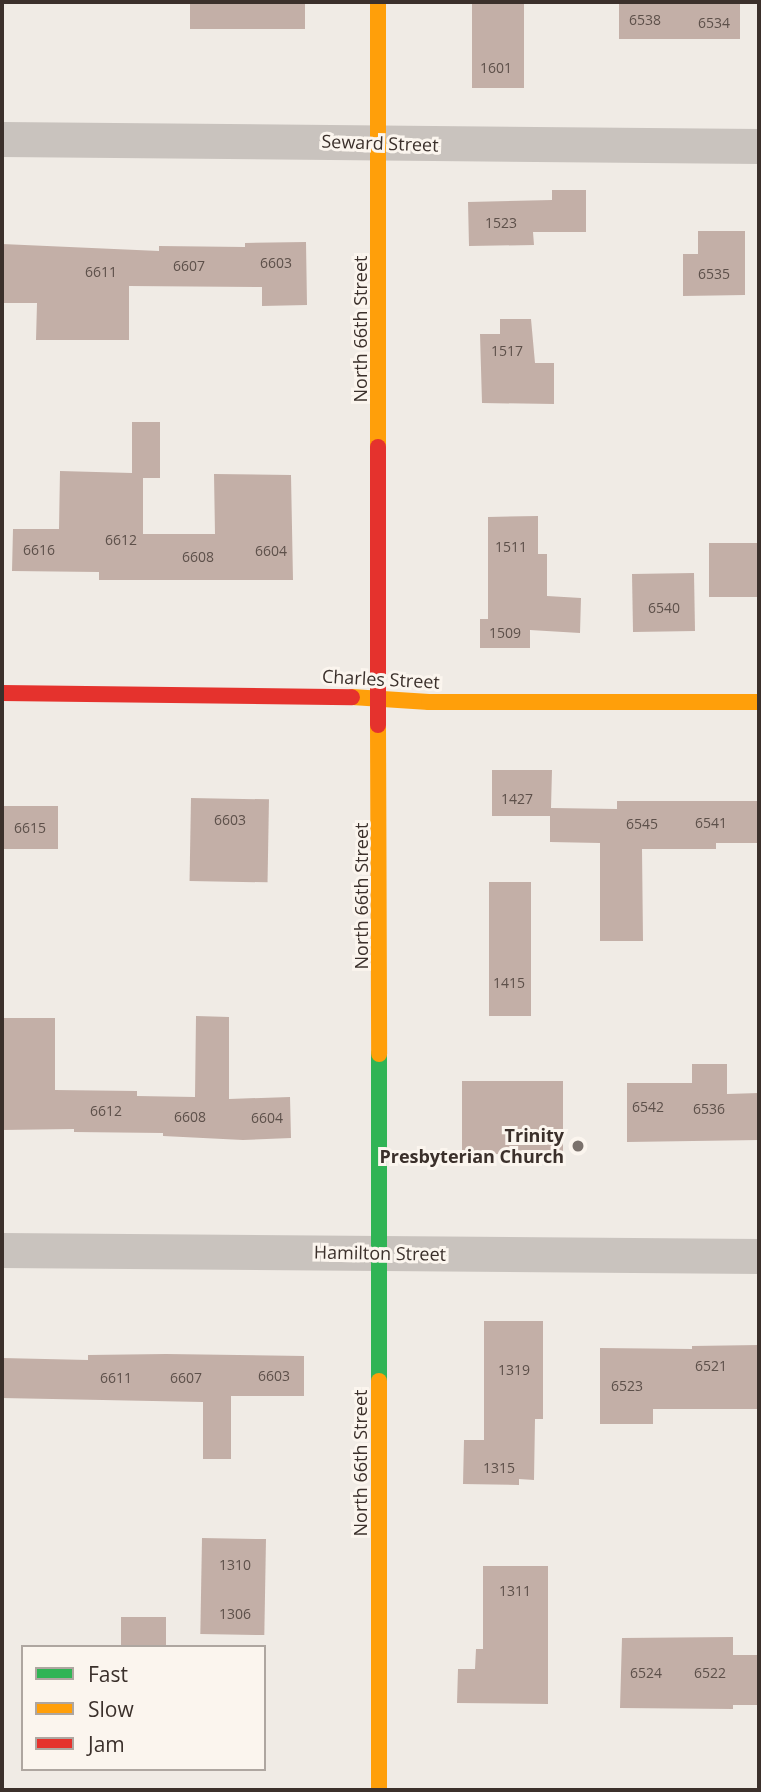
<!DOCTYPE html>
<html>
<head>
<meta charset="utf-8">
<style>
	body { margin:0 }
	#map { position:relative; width:761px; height:1792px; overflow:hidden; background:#f0ebe5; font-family:"Open Sans",sans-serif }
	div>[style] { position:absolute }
	.building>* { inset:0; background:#c3afa7; transform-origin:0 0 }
	.street>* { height:35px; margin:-17.5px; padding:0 17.5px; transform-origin:17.5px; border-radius:17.5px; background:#c9c3be }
	.fast>* { height:16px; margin:-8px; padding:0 8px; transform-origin:8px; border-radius:8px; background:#30b455 }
	.slow>* { height:16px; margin:-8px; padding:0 8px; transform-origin:8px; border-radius:8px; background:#ff9f0a }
	.jam>* { height:16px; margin:-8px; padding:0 8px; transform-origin:8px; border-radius:8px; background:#e5322d }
	.dots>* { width:19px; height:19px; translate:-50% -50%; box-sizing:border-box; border:4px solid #fbf5ee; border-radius:50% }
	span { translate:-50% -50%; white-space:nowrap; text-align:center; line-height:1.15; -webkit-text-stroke:6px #fbf5ee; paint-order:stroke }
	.number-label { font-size:14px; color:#5d504a }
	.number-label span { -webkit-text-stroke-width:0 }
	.street-label { font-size:18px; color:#3b302b }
	.poi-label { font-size:18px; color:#3b302b; font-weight:700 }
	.right { translate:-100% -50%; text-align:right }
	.frame { position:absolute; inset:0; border:4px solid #3b302b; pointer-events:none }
	.legend { position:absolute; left:21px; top:1645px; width:245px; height:126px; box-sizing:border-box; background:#fbf5ee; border:2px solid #aea6a0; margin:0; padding:9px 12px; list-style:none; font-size:21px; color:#3b302b }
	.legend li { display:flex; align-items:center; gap:14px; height:35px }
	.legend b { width:35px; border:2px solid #aea6a0 }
</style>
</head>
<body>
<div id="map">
	<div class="building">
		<i style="left:190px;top:2px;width:115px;height:27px"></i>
		<i style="left:472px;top:2px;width:52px;height:86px"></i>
		<i style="left:619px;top:2px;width:121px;height:37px"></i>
		<i style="clip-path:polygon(552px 190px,586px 190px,586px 232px,533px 232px,534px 245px,469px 246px,468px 202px,552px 200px)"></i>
		<i style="clip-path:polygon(698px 231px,745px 231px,745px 295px,683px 296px,683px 254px,698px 254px)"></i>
		<i style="clip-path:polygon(306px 242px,307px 305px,262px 306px,262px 287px,129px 286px,129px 340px,36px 340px,37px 303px,2px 303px,2px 244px,159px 251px,159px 246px,245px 247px,245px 243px)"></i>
		<i style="clip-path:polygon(500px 319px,531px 319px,535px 363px,554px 363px,554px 404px,482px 403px,480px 334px,500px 334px)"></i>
		<i style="clip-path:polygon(132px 422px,160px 422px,160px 478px,143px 478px,143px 534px,215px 534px,214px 474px,291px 475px,293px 580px,99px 580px,99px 572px,12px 571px,13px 529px,59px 529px,60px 471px,132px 473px)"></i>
		<i style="clip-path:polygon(538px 516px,538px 554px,547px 554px,547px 596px,581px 598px,580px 633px,530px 630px,530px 648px,480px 648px,480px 619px,488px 619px,488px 517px)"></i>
		<i style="left:709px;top:543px;width:50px;height:54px"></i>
		<i style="left:694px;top:573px;width:58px;height:62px;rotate:89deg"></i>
		<i style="clip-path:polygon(492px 770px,552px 770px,551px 808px,617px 809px,617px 801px,759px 801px,759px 843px,716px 843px,716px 849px,642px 849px,643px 941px,600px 941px,600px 843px,550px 842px,550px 816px,492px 816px)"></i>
		<i style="left:191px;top:798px;width:78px;height:83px;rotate:1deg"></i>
		<i style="left:2px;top:806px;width:56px;height:43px"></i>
		<i style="left:489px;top:882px;width:42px;height:134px"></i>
		<i style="clip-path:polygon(196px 1016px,229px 1017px,229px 1099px,290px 1097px,291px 1138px,243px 1140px,163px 1136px,163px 1133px,74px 1132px,74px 1129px,2px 1130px,2px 1018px,55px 1018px,55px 1090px,137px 1091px,137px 1096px,195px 1097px)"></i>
		<i style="clip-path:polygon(692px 1064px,727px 1064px,727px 1094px,759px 1093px,759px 1140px,627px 1142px,627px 1083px,692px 1083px)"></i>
		<i style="left:462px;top:1081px;width:101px;height:73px"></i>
		<i style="clip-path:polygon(484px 1321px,543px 1321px,543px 1419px,535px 1419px,534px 1480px,519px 1479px,519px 1485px,463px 1484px,464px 1440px,484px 1440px)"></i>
		<i style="clip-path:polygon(759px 1345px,759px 1409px,653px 1409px,653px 1424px,600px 1424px,600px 1348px,692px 1349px,692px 1346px)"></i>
		<i style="clip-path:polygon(166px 1354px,304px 1356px,304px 1396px,231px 1396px,231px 1459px,203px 1459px,203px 1402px,2px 1398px,2px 1358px,88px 1360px,88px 1355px)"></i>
		<i style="left:202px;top:1538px;width:64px;height:96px;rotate:1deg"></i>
		<i style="clip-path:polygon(483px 1566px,548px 1566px,548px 1704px,457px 1703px,458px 1669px,475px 1669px,476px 1649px,483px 1649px)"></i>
		<i style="left:121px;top:1617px;width:45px;height:30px"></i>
		<i style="clip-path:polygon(733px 1637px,733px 1655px,759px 1655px,759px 1705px,733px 1705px,733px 1709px,620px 1708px,622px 1638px)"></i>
	</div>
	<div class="street">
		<i style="left:2px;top:139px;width:757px;rotate:0.53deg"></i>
		<i style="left:2px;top:1250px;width:757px;rotate:0.45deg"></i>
	</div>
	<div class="fast">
		<i style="left:379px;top:1054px;width:327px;rotate:90deg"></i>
	</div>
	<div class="slow">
		<i style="left:378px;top:2px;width:445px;rotate:90deg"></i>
		<i style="left:352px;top:697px;width:77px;rotate:3.7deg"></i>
		<i style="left:429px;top:702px;width:330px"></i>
		<i style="left:378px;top:725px;width:329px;rotate:89.8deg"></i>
		<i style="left:379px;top:1381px;width:409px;rotate:90deg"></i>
	</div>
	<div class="jam">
		<i style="left:378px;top:447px;width:278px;rotate:90deg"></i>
		<i style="left:2px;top:693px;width:350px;rotate:0.7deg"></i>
	</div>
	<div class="dots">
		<i style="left:578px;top:1146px;background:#7a716c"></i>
	</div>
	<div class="number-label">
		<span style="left:645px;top:20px">6538</span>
		<span style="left:714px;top:23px">6534</span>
		<span style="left:496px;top:68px">1601</span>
		<span style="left:501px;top:223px">1523</span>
		<span style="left:276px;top:263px">6603</span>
		<span style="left:189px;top:266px">6607</span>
		<span style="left:101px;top:272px">6611</span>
		<span style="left:714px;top:274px">6535</span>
		<span style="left:507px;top:351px">1517</span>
		<span style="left:121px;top:540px">6612</span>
		<span style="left:511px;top:547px">1511</span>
		<span style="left:39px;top:550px">6616</span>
		<span style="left:271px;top:551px">6604</span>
		<span style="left:198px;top:557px">6608</span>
		<span style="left:664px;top:608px">6540</span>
		<span style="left:505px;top:633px">1509</span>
		<span style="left:517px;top:799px">1427</span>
		<span style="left:230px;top:820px">6603</span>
		<span style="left:711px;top:823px">6541</span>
		<span style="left:642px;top:824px">6545</span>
		<span style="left:30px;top:828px">6615</span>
		<span style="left:509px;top:983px">1415</span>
		<span style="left:648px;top:1107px">6542</span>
		<span style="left:709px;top:1109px">6536</span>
		<span style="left:106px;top:1111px">6612</span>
		<span style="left:190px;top:1117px">6608</span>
		<span style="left:267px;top:1118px">6604</span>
		<span style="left:711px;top:1366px">6521</span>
		<span style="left:514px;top:1370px">1319</span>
		<span style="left:274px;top:1376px">6603</span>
		<span style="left:116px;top:1378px">6611</span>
		<span style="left:186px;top:1378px">6607</span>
		<span style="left:627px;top:1386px">6523</span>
		<span style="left:499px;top:1468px">1315</span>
		<span style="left:235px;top:1565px">1310</span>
		<span style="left:515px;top:1591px">1311</span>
		<span style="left:235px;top:1614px">1306</span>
		<span style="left:646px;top:1673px">6524</span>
		<span style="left:710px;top:1673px">6522</span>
	</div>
	<div class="street-label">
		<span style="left:380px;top:143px;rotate:2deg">Seward Street</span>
		<span style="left:360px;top:329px;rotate:-90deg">North 66th Street</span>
		<span style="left:381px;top:679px;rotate:3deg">Charles Street</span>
		<span style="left:361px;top:896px;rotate:-90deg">North 66th Street</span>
		<span style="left:380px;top:1253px;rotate:1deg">Hamilton Street</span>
		<span style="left:360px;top:1463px;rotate:-90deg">North 66th Street</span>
	</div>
	<div class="poi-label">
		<span class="right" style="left:564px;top:1146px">Trinity<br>Presbyterian Church</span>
	</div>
	<div class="frame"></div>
	<ul class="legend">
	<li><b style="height:9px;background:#30b455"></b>Fast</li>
	<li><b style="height:9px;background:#ff9f0a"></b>Slow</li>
	<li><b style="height:9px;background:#e5322d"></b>Jam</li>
	</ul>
</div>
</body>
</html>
